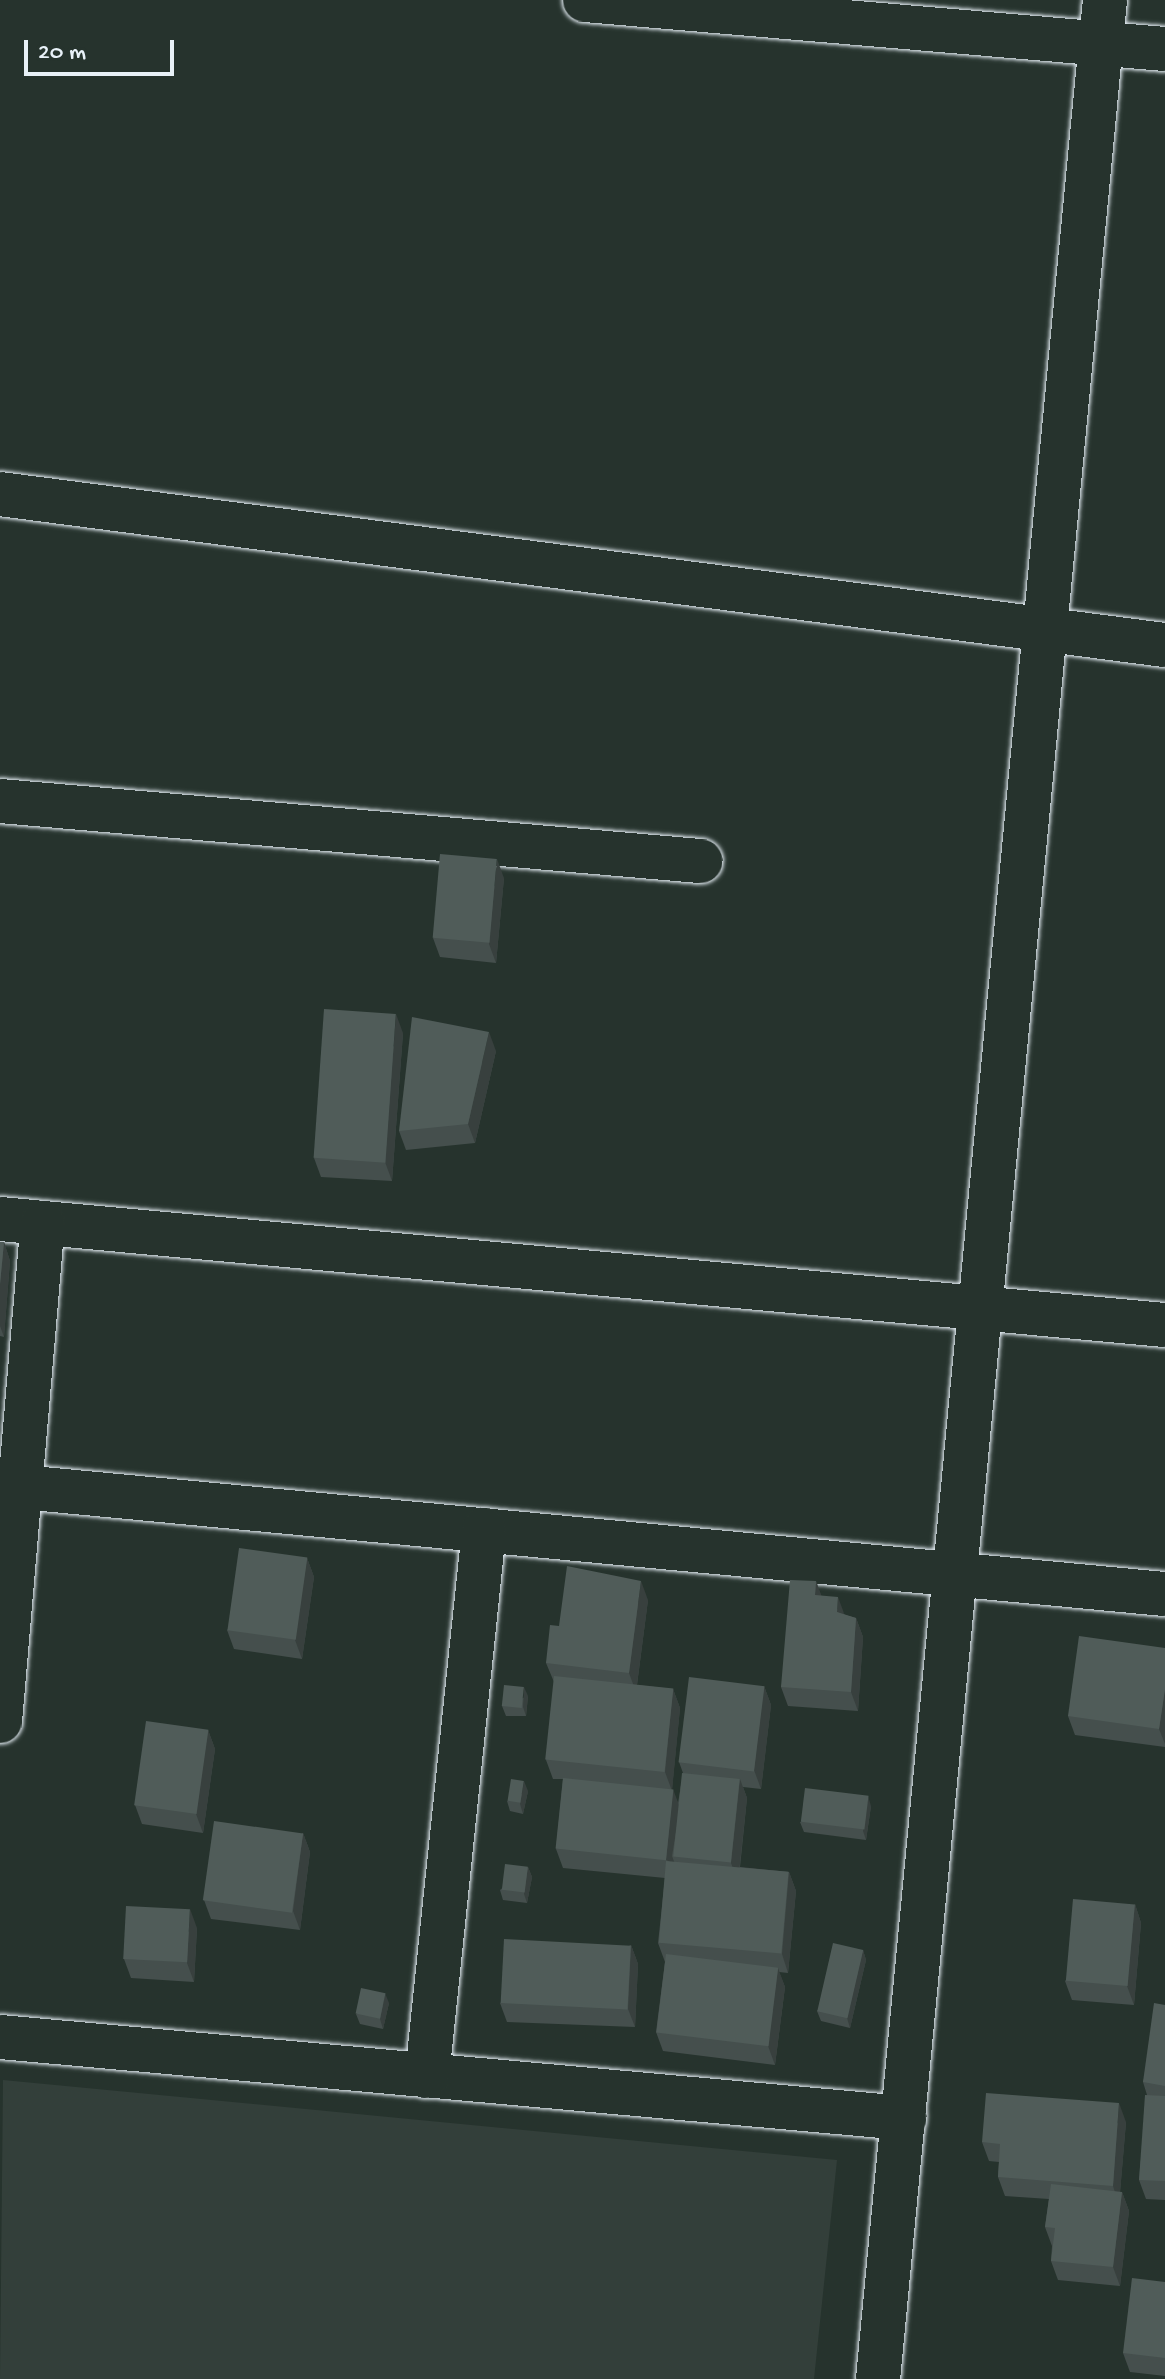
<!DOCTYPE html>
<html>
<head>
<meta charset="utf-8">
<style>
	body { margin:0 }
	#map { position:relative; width:1165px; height:2379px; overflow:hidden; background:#26332d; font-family:"Gochi Hand",sans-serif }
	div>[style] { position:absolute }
	.built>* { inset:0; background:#333f3a }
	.roads { filter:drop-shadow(0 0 2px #e8f1f8) drop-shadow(0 0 2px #e8f1f8) }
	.minor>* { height:44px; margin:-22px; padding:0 22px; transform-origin:22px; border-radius:22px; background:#26332d }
	.wall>* { inset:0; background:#454f4d }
	.shaded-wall>* { inset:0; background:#38403e }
	.building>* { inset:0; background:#505c59; transform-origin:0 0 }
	span { translate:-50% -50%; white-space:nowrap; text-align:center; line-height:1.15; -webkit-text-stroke:7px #26332d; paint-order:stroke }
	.scale { position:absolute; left:24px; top:40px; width:150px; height:36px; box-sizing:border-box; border:4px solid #e8f1f8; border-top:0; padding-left:10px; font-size:24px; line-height:28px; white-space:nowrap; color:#e8f1f8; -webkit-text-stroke:6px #26332d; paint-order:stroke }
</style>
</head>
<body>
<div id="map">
	<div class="built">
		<i style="clip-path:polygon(3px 2080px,837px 2160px,814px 2379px,0 2379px)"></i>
	</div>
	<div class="roads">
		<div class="minor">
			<i style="left:585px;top:0;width:582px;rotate:4.83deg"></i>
			<i style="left:0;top:494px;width:1175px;rotate:7.39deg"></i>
			<i style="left:0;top:801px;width:703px;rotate:4.9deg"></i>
			<i style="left:0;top:1219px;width:1170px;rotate:5.2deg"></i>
			<i style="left:0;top:1485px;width:1170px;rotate:5.35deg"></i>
			<i style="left:0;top:1721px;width:500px;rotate:-85.1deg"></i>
			<i style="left:0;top:2037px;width:908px;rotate:5.12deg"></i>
			<i style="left:427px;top:2076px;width:549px;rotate:-84.04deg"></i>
			<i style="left:878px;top:2379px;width:2390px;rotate:-84.55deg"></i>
		</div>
	</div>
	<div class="wall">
		<i style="clip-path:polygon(504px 878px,496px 963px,440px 957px,433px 938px)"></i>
		<i style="clip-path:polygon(403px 1033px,392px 1181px,321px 1177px,314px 1158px)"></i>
		<i style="clip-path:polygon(496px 1051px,475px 1143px,406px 1150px,399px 1131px)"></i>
		<i style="clip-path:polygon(0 1242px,4px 1242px,10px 1261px,4px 1337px,0 1336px)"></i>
		<i style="clip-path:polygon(307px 1558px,314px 1577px,302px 1659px,234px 1649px,227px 1630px)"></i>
		<i style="clip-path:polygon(816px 1581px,821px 1596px,845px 1615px,856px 1618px,863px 1637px,858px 1711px,788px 1706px,781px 1687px)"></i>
		<i style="clip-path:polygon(648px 1600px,637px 1685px,673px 1689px,680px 1708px,672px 1789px,678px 1803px,683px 1773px,679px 1762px,764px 1686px,771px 1705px,761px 1789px,743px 1787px,747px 1798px,740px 1867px,789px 1872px,796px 1891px,788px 1973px,779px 1972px,785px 1987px,775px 2065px,663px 2051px,656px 2032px,665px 1962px,658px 1943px,665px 1878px,563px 1868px,556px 1849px,563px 1779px,553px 1779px,546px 1760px,554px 1682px,546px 1663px,559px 1626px)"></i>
		<i style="clip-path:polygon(1165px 1648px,1165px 1747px,1075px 1735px,1068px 1716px)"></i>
		<i style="clip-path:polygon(528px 1696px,526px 1716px,506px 1716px,502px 1706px)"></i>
		<i style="clip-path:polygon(208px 1730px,215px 1749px,203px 1833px,142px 1824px,135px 1805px)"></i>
		<i style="clip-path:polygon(528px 1791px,523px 1814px,510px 1811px,507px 1801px)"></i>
		<i style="clip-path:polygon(871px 1806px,866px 1840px,804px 1832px,800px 1822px)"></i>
		<i style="clip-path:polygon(303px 1833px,310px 1852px,300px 1930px,211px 1919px,204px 1900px)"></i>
		<i style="clip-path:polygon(528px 1867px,532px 1877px,527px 1903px,503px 1900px,500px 1890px)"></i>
		<i style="clip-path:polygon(1135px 1904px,1141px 1923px,1134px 2005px,1072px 2000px,1065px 1981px)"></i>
		<i style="clip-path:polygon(197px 1928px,194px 1982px,131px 1978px,124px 1959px)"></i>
		<i style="clip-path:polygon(631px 1945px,638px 1964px,635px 2027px,507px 2022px,500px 2003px)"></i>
		<i style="clip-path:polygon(863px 1950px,866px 1960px,850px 2028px,821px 2021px,817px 2011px)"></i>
		<i style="clip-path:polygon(389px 2003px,383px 2029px,360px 2024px,356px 2014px)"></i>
		<i style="clip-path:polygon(1165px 2005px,1165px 2200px,1146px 2199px,1139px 2180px,1147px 2095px,1143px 2082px)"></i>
		<i style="clip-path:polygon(1126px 2122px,1120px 2192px,1122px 2192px,1129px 2211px,1120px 2286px,1058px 2280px,1051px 2261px,1052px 2246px,1045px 2227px,1049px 2199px,1005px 2196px,998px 2177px,999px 2162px,989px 2161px,982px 2142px)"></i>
		<i style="clip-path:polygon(1165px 2282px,1165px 2376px,1130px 2372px,1123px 2353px)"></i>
	</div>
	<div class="shaded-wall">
		<i style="clip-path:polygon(497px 859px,504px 878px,496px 963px,489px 944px)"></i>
		<i style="clip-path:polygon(396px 1014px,403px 1033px,392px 1181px,385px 1162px)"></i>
		<i style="clip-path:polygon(489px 1032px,496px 1051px,475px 1143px,468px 1124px)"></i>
		<i style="clip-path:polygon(4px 1242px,10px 1261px,4px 1337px,0 1326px,0 1284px)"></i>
		<i style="clip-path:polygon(307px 1558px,314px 1577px,302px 1659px,295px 1640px)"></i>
		<i style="clip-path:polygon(641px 1581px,648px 1600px,636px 1692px,629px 1673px)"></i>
		<i style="clip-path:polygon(816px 1581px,823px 1600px,815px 1595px)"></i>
		<i style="clip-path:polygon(838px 1597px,845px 1616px,837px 1612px)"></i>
		<i style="clip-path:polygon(856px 1618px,863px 1637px,858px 1711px,851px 1692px)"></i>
		<i style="clip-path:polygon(764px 1686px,771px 1705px,761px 1789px,754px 1770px)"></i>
		<i style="clip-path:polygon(524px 1687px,528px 1696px,526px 1716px,523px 1707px)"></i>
		<i style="clip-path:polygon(673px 1689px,680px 1708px,672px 1791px,665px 1772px)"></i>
		<i style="clip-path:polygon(1165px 1689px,1165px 1744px,1159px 1729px)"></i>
		<i style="clip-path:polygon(208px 1730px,215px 1749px,203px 1833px,196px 1814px)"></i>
		<i style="clip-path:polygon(740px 1779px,747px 1798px,738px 1882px,731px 1863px)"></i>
		<i style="clip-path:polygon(524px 1781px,528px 1791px,523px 1814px,520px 1804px)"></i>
		<i style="clip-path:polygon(673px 1789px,680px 1808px,672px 1856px,675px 1864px,666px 1860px)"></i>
		<i style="clip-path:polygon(868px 1796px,871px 1806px,866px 1840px,863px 1831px)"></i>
		<i style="clip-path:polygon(303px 1833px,310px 1852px,300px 1930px,293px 1911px)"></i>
		<i style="clip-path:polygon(528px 1867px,532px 1877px,527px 1903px,524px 1894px)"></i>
		<i style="clip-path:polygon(789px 1872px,796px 1891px,788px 1973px,782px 1954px)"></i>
		<i style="clip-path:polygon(1135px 1904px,1141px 1923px,1134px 2005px,1127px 1986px)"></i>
		<i style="clip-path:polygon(190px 1909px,197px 1928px,194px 1982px,187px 1963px)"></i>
		<i style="clip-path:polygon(631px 1945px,638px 1964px,635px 2027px,628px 2009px)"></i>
		<i style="clip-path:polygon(863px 1950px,866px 1960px,850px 2028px,847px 2018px)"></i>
		<i style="clip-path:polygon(778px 1968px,785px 1987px,775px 2065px,768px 2046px)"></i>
		<i style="clip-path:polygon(385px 1993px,389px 2003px,383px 2029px,380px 2019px)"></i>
		<i style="clip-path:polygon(1119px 2103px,1126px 2122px,1119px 2205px,1113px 2186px)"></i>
		<i style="clip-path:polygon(1122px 2192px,1129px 2211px,1120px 2286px,1113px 2267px)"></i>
	</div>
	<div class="building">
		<i style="left:440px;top:854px;width:57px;height:84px;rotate:5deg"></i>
		<i style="left:324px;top:1009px;width:72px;height:149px;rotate:4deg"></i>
		<i style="clip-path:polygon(412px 1017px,489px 1032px,468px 1124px,399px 1131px)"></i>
		<i style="clip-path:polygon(0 1242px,4px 1242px,0 1284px)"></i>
		<i style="left:239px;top:1548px;width:69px;height:83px;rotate:8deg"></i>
		<i style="clip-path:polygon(567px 1566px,641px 1581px,629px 1673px,546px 1663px,550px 1625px,559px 1626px)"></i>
		<i style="clip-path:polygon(790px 1580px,816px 1581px,815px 1595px,838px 1597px,837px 1612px,856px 1618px,851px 1692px,781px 1687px)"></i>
		<i style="clip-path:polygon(1079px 1636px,1165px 1648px,1165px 1689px,1159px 1729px,1068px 1716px)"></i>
		<i style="left:554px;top:1676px;width:120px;height:84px;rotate:6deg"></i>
		<i style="left:689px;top:1677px;width:76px;height:86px;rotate:7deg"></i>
		<i style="left:504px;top:1685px;width:20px;height:21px;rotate:6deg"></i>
		<i style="left:146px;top:1721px;width:63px;height:85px;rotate:8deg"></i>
		<i style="left:682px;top:1773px;width:58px;height:84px;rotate:6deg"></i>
		<i style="left:563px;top:1778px;width:111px;height:71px;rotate:6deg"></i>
		<i style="left:511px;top:1779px;width:13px;height:22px;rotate:9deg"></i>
		<i style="left:805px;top:1788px;width:64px;height:34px;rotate:7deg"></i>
		<i style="left:214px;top:1821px;width:90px;height:80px;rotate:8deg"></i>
		<i style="left:666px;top:1861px;width:123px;height:82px;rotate:5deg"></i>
		<i style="left:505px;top:1864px;width:23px;height:26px;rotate:7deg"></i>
		<i style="left:1073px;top:1899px;width:62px;height:82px;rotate:5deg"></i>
		<i style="left:126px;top:1906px;width:64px;height:53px;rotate:3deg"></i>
		<i style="left:504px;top:1939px;width:127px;height:64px;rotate:3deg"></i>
		<i style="left:833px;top:1943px;width:31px;height:70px;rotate:13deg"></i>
		<i style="left:666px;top:1954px;width:113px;height:79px;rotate:7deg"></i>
		<i style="left:361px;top:1988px;width:25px;height:26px;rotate:12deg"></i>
		<i style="clip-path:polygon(1154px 2003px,1165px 2005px,1165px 2086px,1143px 2082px)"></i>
		<i style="clip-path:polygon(986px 2093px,1119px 2103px,1113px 2186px,998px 2177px,1000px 2144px,982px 2142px)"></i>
		<i style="clip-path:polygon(1145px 2095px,1165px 2096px,1165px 2181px,1139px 2180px)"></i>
		<i style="clip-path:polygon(1051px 2184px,1122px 2192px,1113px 2267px,1051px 2261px,1055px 2228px,1045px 2227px)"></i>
		<i style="clip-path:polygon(1132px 2278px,1165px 2282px,1165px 2358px,1123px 2353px)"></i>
	</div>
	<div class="scale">20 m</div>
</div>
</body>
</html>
